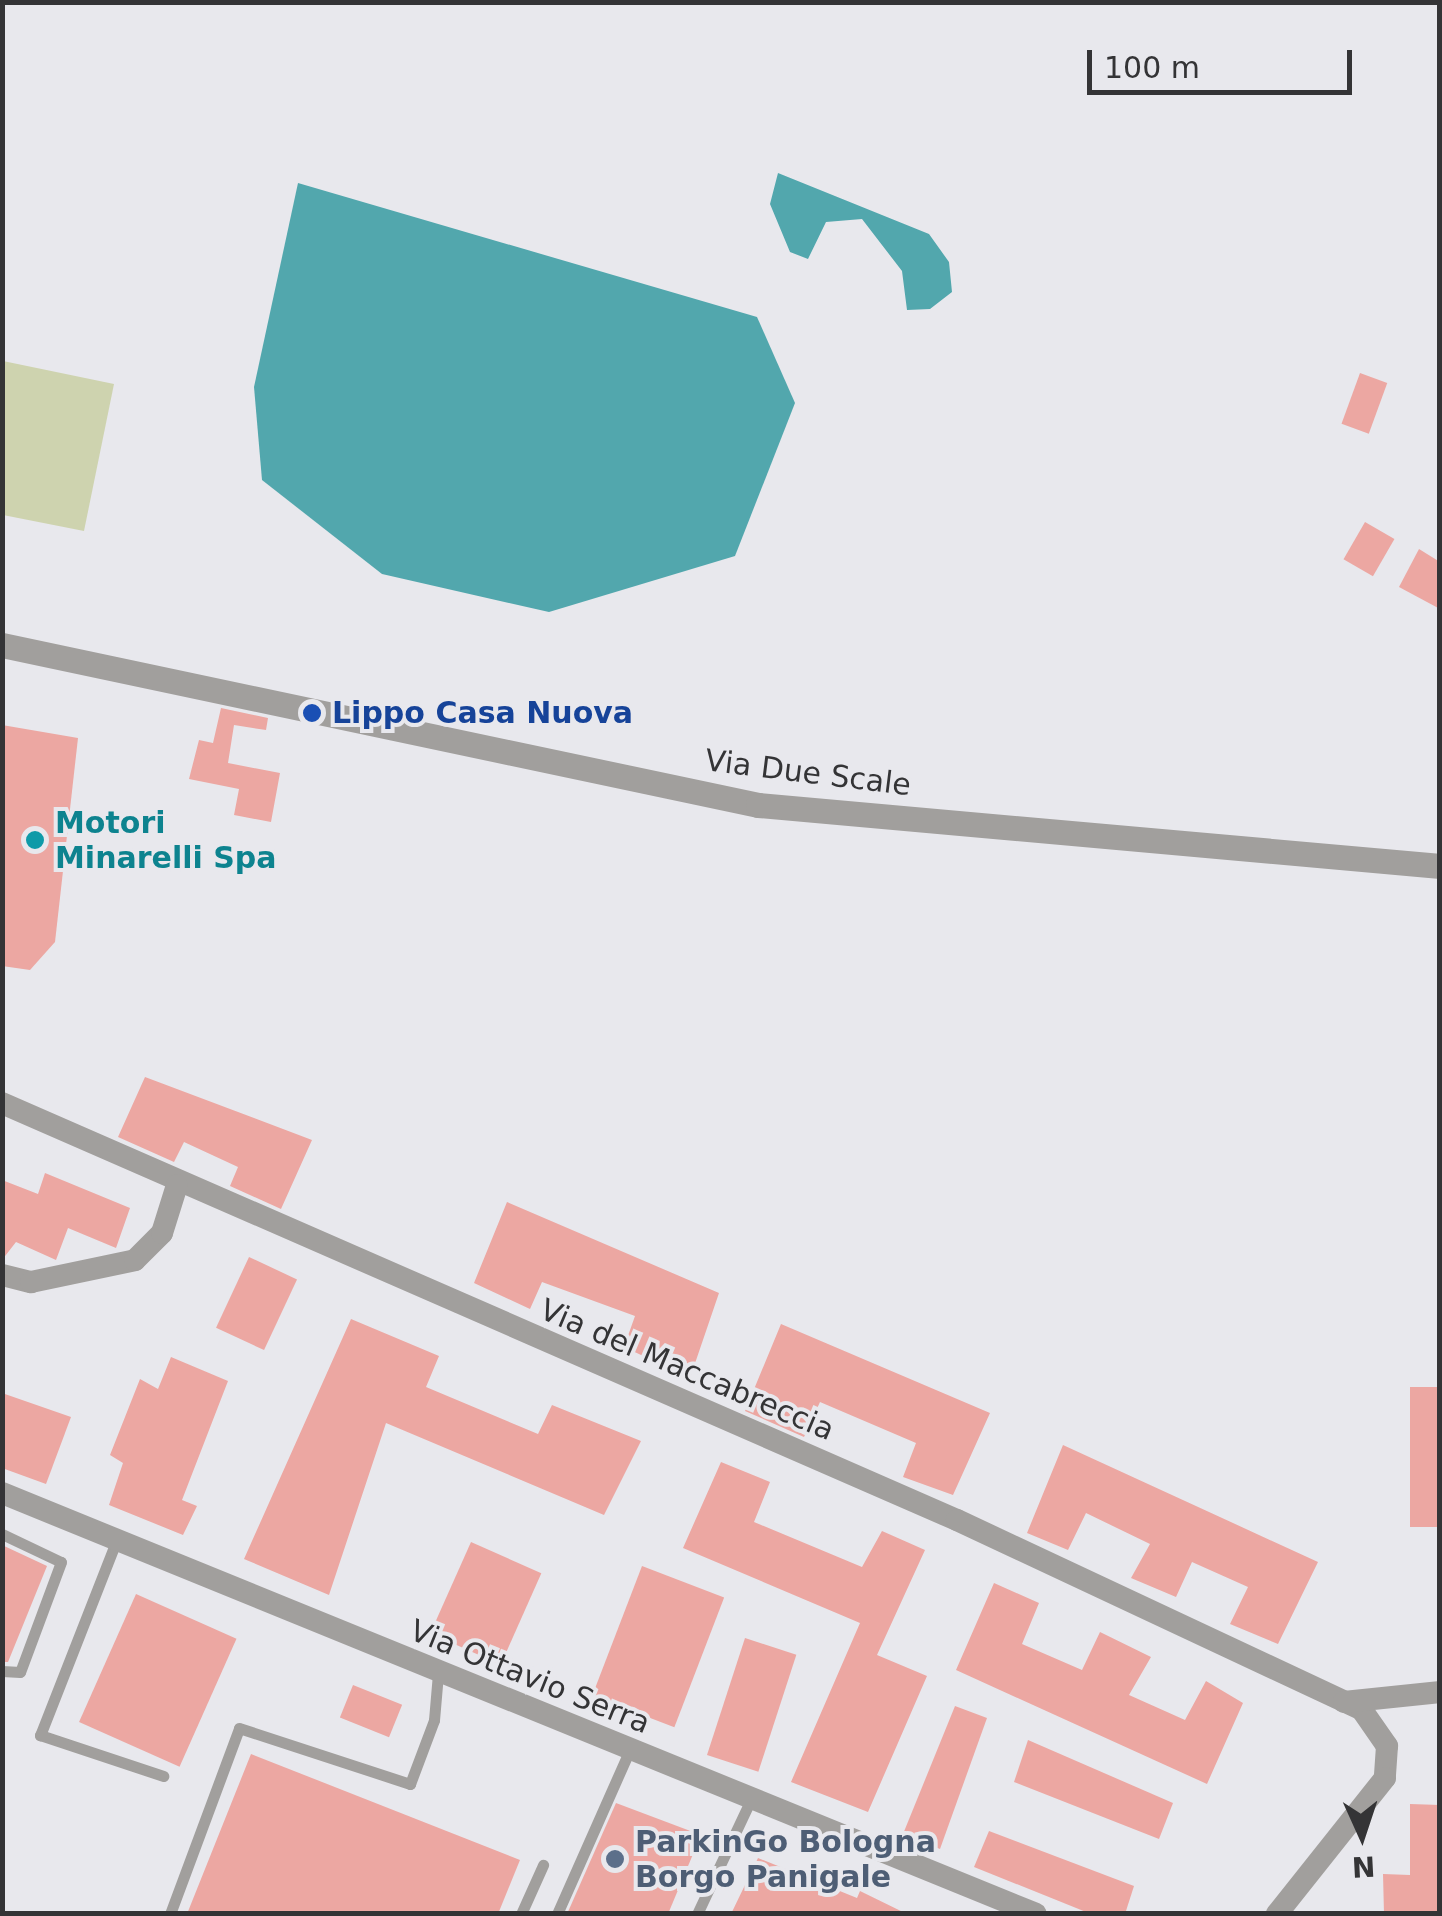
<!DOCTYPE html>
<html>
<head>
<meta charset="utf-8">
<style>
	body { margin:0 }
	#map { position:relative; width:1442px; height:1916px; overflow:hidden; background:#e8e8ed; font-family:"DejaVu Sans",sans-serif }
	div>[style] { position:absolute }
	.green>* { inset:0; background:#ced3af }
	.water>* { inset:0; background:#52a7ad }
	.building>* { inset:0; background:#eca7a2; transform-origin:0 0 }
	.service>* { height:11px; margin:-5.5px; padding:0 5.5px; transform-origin:5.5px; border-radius:5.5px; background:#a19f9d }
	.minor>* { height:22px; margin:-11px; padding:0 11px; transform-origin:11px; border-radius:11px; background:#a19f9d }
	.tertiary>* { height:25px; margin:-12.5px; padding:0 12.5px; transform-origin:12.5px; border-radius:12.5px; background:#a19f9d }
	.dots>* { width:28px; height:28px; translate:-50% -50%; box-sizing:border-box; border:5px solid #e8e8ed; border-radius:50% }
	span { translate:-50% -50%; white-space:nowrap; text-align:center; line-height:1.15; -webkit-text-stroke:8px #e8e8ed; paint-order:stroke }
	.transit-label { font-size:30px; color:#164399; font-weight:700 }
	.left { translate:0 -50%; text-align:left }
	.street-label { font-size:30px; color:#343436 }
	.culture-label { font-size:30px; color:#0d838f; font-weight:700 }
	.service-label { font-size:30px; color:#4e5e75; font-weight:700 }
	.frame { position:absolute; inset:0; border:5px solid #343436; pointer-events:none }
	.north { position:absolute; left:1312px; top:1786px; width:100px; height:100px; -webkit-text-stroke:8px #e8e8ed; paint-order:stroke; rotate:177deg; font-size:28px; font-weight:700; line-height:40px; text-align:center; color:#343436 }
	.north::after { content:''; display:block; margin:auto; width:35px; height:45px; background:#343436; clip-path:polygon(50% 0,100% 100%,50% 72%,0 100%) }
	.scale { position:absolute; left:1087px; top:50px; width:265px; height:45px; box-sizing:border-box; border:5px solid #343436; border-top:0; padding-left:12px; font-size:30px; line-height:35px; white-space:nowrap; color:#343436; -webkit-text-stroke:8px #e8e8ed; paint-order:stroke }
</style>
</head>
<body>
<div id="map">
	<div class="green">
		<i style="clip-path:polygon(3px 361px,114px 384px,84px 531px,3px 515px)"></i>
	</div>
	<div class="water">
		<i style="clip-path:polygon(778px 173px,929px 234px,949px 262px,952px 292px,930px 309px,907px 310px,902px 271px,862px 219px,826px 222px,808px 259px,790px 252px,770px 204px)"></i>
		<i style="clip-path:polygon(298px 183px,757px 317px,795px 403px,735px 556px,549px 612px,382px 574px,262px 480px,254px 387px)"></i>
	</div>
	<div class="building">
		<i style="left:1360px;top:373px;width:29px;height:54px;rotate:20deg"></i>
		<i style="left:1365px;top:522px;width:34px;height:43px;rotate:30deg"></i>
		<i style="clip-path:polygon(1419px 549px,1440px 562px,1440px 609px,1399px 587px)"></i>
		<i style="clip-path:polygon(221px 708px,268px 718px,266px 730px,234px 725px,228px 763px,280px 773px,271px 822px,234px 815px,239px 789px,189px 779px,199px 740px,213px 743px)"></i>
		<i style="clip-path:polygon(2px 725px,78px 738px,55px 942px,30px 970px,2px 966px)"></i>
		<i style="clip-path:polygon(145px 1077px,312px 1140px,281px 1209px,230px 1186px,238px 1167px,184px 1142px,174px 1162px,118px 1137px)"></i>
		<i style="clip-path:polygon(45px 1173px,130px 1208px,116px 1248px,68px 1228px,56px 1260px,16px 1242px,2px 1260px,2px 1180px,38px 1194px)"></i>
		<i style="clip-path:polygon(507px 1202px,719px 1293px,690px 1378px,624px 1347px,635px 1316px,542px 1282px,530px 1309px,474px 1283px)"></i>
		<i style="left:249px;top:1257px;width:53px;height:78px;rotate:25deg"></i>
		<i style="clip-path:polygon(351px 1319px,439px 1356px,426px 1387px,538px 1434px,552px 1405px,641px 1441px,604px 1515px,386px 1423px,329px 1595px,244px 1559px)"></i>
		<i style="clip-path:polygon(781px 1324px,990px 1413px,953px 1495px,903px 1477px,916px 1443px,820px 1402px,804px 1437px,745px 1411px)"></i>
		<i style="clip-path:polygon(171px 1357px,228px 1381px,182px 1500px,197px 1506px,183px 1535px,109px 1505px,123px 1463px,110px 1455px,140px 1379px,158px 1389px)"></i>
		<i style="left:1410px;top:1387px;width:30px;height:140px"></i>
		<i style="clip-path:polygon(2px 1393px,71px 1417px,46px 1484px,2px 1468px)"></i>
		<i style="clip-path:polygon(1063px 1445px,1318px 1562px,1278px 1644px,1230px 1624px,1248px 1587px,1192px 1562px,1176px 1597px,1131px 1578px,1150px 1544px,1086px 1513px,1068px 1550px,1027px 1533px)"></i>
		<i style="clip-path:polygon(721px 1462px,770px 1482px,754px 1522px,862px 1567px,882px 1531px,925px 1550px,877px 1655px,927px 1676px,868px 1812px,791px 1782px,860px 1623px,683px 1548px)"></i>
		<i style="left:471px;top:1542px;width:77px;height:100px;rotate:24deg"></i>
		<i style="clip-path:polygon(2px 1545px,47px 1566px,8px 1662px,2px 1662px)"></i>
		<i style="left:642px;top:1566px;width:88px;height:139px;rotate:21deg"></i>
		<i style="clip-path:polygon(994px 1583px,1039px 1603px,1022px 1644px,1082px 1670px,1100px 1632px,1151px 1657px,1129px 1695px,1185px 1720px,1206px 1681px,1243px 1703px,1207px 1784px,956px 1670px)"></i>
		<i style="left:136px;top:1594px;width:110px;height:140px;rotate:24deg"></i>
		<i style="left:745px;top:1638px;width:54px;height:123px;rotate:18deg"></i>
		<i style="left:353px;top:1685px;width:53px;height:35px;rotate:22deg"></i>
		<i style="clip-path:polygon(955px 1706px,987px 1718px,940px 1849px,903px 1834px)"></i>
		<i style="clip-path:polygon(1028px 1740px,1173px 1803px,1159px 1839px,1014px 1782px)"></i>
		<i style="clip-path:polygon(251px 1754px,520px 1860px,498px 1914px,187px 1914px)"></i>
		<i style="clip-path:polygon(616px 1803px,701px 1835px,668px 1914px,567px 1914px)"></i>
		<i style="clip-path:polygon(1410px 1804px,1440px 1805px,1440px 1914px,1384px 1914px,1383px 1874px,1410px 1875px)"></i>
		<i style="clip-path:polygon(989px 1831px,1134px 1886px,1125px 1914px,1091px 1914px,974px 1867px)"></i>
		<i style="clip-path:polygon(758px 1858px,857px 1898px,860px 1891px,907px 1914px,731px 1914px)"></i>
	</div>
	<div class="service">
		<i style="left:2px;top:1534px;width:65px;rotate:25.4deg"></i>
		<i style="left:61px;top:1562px;width:117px;rotate:110.4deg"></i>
		<i style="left:20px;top:1672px;width:18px;rotate:-177deg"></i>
		<i style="left:117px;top:1539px;width:211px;rotate:111.4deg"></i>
		<i style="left:40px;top:1735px;width:130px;rotate:18.4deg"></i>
		<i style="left:170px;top:1914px;width:198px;rotate:-69.6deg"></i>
		<i style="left:239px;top:1728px;width:180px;rotate:18.1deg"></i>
		<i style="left:410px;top:1784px;width:68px;rotate:-69.4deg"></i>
		<i style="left:434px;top:1720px;width:47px;rotate:-85.1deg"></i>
		<i style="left:521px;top:1914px;width:54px;rotate:-65.8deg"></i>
		<i style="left:557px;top:1914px;width:180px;rotate:-66.1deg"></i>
		<i style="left:697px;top:1914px;width:129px;rotate:-64.8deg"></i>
	</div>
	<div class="minor">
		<i style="left:2px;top:1103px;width:1042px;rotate:23.59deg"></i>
		<i style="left:957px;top:1520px;width:447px;rotate:25.1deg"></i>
		<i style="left:1362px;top:1710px;width:44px;rotate:55.2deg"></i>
		<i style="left:1387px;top:1746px;width:32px;rotate:94deg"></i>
		<i style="left:1385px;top:1778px;width:174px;rotate:128.5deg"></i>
		<i style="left:2px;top:1275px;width:30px;rotate:14deg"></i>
		<i style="left:31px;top:1282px;width:106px;rotate:-11.9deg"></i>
		<i style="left:135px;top:1260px;width:38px;rotate:-45deg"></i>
		<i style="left:162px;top:1233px;width:50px;rotate:-72.6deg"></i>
		<i style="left:2px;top:1493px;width:1116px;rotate:22.15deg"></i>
		<i style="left:1344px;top:1702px;width:97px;rotate:-5.9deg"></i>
	</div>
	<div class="tertiary">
		<i style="left:2px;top:645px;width:773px;rotate:11.95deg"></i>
		<i style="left:758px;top:805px;width:685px;rotate:5.11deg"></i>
	</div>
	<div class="dots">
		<i style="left:312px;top:713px;background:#1a4fb4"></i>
		<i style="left:35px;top:840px;background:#0f9aa8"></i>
		<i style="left:615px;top:1859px;background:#5c6f8a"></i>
	</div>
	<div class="transit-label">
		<span class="left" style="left:332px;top:713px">Lippo Casa Nuova</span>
	</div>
	<div class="street-label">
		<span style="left:808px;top:773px;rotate:7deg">Via Due Scale</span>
		<span style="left:687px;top:1370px;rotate:23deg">Via del Maccabreccia</span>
		<span style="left:530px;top:1677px;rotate:22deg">Via Ottavio Serra</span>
	</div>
	<div class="culture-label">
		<span class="left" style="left:55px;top:840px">Motori<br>Minarelli Spa</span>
	</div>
	<div class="service-label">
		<span class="left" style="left:635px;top:1859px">ParkinGo Bologna<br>Borgo Panigale</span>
	</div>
	<div class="frame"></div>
	<div class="north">N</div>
	<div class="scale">100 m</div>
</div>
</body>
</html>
